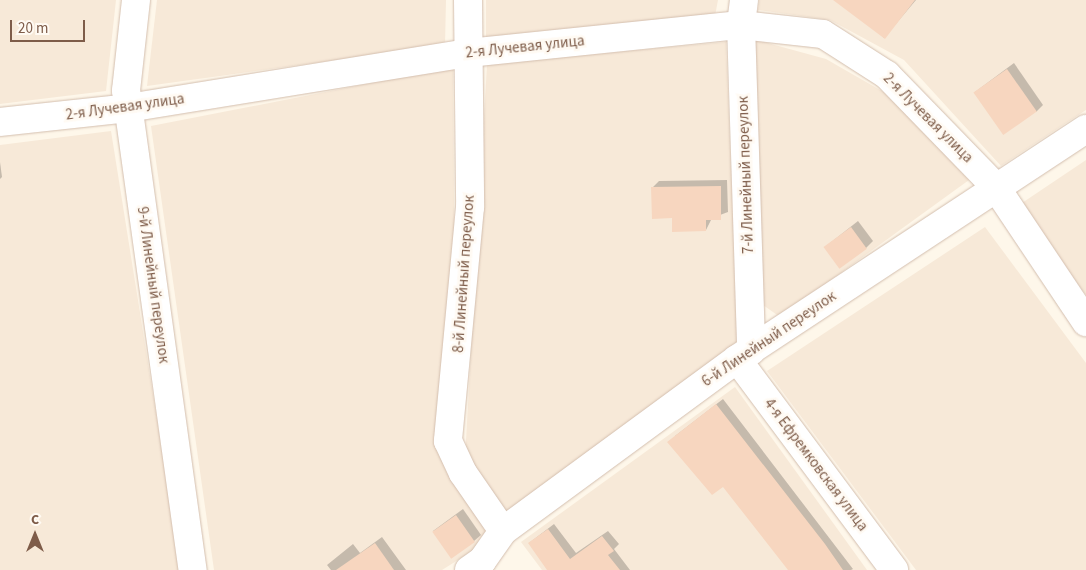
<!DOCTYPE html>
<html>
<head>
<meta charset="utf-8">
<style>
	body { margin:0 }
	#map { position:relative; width:1086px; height:570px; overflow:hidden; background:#fef7ea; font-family:"Source Sans 3",sans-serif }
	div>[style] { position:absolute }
	.residential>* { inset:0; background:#f7e9d8 }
	.shadow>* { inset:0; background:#0003 }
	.building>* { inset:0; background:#f7d6bf; transform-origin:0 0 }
	.roads { filter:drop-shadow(0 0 1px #d3beae) drop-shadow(0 0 1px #d3beae) }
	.minor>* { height:28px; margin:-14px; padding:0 14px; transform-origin:14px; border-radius:14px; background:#fff }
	span { translate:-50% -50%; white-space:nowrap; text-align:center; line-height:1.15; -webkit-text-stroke:5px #fffaf3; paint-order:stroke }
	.street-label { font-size:15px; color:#7e5c49 }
	.north { position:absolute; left:10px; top:510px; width:50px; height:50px; -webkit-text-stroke:4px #fffaf3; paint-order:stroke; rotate:0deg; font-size:14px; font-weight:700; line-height:20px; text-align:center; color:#7e5c49 }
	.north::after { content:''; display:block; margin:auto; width:18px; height:22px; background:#7e5c49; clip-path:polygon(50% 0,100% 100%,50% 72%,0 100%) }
	.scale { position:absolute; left:10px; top:20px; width:75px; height:22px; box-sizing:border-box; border:2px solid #7e5c49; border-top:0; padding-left:6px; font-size:15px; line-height:18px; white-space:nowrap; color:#7e5c49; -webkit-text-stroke:4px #fffaf3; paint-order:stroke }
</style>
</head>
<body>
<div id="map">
	<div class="residential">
		<i style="clip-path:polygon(0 0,116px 0,106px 91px,0 104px)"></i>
		<i style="clip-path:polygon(157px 0,446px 0,445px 45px,147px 86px)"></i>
		<i style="clip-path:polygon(486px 0,718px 0,714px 21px,486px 41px)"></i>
		<i style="clip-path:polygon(759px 0,1086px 0,1086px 110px,1001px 166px,904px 60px,830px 20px,758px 10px)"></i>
		<i style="clip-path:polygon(753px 39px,826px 59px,887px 94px,969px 180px,780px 317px,759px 302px)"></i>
		<i style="clip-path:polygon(726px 42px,738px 347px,505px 515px,465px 458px,487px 64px)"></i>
		<i style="clip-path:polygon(453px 67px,455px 335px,439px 448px,490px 529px,477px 548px,442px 570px,214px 570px,151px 126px)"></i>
		<i style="clip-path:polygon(111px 131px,181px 570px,0 570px,0 145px)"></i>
		<i style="clip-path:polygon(1086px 160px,1086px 295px,1019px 205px)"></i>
		<i style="clip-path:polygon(985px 227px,1086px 363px,1086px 570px,916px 570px,767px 371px)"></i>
		<i style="clip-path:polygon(735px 387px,867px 570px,542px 570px,521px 542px)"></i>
	</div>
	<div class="shadow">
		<i style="clip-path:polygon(849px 0,916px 0,884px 38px)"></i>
		<i style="clip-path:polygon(1014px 63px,1043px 105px,1036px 112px,975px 92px)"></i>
		<i style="clip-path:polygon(0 162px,2px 177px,0 179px)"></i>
		<i style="clip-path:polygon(727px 180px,728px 212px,712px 218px,706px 230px,673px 217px,652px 188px,659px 181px)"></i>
		<i style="clip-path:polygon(858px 221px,873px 241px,866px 248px,825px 247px)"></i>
		<i style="clip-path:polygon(723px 399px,853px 569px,851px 570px,790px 570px,723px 485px,675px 436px)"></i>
		<i style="clip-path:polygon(463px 509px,481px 535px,474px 541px,433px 531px)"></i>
		<i style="clip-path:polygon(554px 524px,576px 553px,608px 531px,619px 544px,614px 549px,630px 570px,549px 570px,529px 543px)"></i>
		<i style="clip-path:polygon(382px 537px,406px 570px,331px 570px,327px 565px,353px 544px,360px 553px)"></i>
	</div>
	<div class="building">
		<i style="clip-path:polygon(833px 0,915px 0,885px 39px)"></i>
		<i style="left:1007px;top:69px;width:52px;height:41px;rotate:55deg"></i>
		<i style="clip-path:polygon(721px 186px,721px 220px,706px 220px,706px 231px,672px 232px,672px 218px,652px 219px,651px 187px)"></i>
		<i style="left:851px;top:227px;width:27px;height:34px;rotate:54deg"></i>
		<i style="clip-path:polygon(716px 404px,825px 544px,843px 570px,788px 570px,723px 487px,712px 495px,667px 442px)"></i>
		<i style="left:456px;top:515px;width:33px;height:29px;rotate:55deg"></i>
		<i style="clip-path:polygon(548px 529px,570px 559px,602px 536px,614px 551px,608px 555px,620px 570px,547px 570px,528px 543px)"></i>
		<i style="clip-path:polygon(375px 543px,394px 570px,336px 570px)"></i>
	</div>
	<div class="roads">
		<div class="minor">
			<i style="left:136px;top:0;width:91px;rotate:96.3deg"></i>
			<i style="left:126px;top:90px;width:485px;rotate:82.1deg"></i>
			<i style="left:468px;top:0;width:207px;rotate:89.4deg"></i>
			<i style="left:470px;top:207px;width:235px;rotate:95.4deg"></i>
			<i style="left:448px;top:441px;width:35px;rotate:65deg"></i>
			<i style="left:463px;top:473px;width:70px;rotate:55.4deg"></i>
			<i style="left:744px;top:0;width:25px;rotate:97deg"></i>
			<i style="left:741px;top:25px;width:326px;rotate:88.2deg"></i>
			<i style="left:0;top:122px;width:129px;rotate:-6.2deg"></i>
			<i style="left:128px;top:108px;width:344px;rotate:-9.2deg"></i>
			<i style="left:468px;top:53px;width:274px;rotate:-5.9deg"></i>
			<i style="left:741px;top:25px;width:82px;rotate:6.3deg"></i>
			<i style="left:823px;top:34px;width:76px;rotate:32.6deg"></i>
			<i style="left:887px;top:75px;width:155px;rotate:45.8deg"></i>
			<i style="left:995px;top:186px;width:164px;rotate:56.2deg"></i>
			<i style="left:737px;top:359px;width:263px;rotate:53.3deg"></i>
			<i style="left:469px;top:570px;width:16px;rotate:-35deg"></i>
			<i style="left:482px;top:561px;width:37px;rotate:-55deg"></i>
			<i style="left:503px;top:531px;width:290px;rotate:-36.3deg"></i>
			<i style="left:737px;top:359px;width:418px;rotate:-33.4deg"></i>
		</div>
	</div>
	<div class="street-label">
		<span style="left:525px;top:47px;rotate:-6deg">2-я Лучевая улица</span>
		<span style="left:125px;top:107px;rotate:-8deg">2-я Лучевая улица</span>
		<span style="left:928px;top:118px;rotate:45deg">2-я Лучевая улица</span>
		<span style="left:746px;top:175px;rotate:-92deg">7-й Линейный переулок</span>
		<span style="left:464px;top:274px;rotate:-86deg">8-й Линейный переулок</span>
		<span style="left:153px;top:285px;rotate:82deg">9-й Линейный переулок</span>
		<span style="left:769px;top:339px;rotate:-34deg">6-й Линейный переулок</span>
		<span style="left:816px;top:465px;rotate:53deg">4-я Ефремковская улица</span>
	</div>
	<div class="north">С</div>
	<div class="scale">20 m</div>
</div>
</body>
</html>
